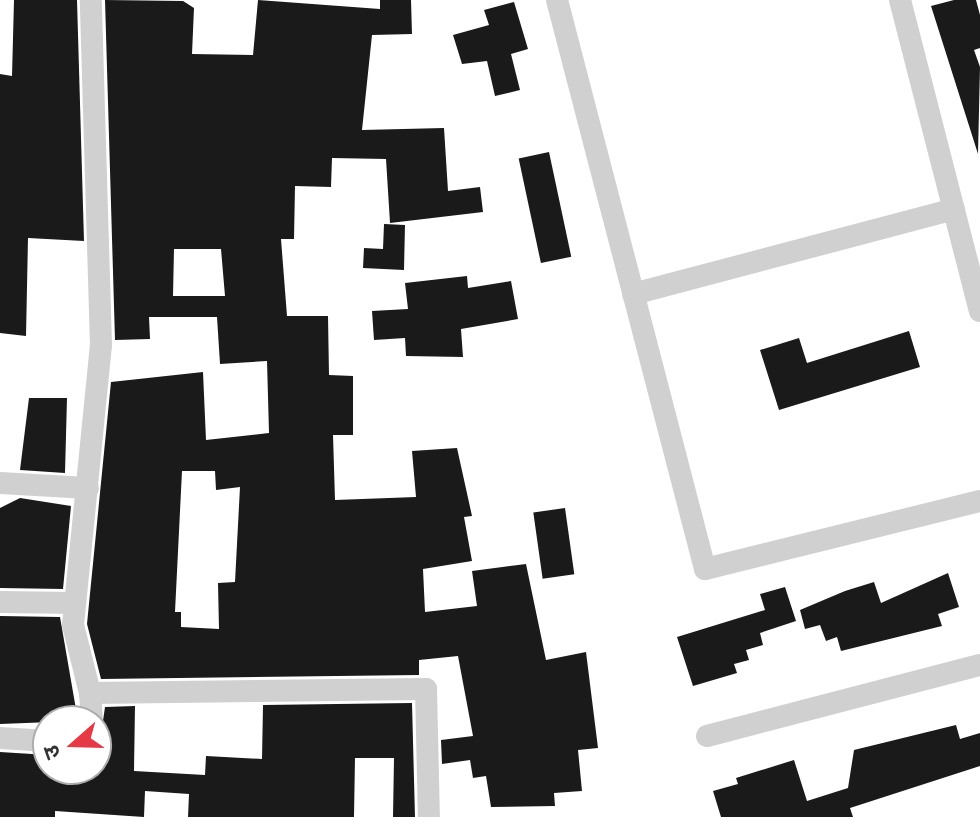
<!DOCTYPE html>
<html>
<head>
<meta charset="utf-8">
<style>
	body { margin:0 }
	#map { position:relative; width:980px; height:817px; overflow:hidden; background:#fff; font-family:Mulish,"Noto Sans Devanagari",sans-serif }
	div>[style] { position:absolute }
	.building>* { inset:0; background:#1a1a1a; transform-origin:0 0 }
	.minor>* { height:22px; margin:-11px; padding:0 11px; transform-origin:11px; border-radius:11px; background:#d0d0d0 }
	span { translate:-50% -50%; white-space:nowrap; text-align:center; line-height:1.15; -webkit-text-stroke:8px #fff; paint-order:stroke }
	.north { position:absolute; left:32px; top:705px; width:80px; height:80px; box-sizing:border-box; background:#fff; border:2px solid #adadad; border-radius:50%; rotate:250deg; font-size:22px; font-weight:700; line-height:32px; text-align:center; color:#333 }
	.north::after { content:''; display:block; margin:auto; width:28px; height:36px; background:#e63946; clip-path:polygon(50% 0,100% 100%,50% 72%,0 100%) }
</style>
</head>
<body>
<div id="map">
	<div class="building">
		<i style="clip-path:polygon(14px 0,77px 0,84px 241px,28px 238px,26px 336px,0 333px,0 74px,12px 76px)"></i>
		<i style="clip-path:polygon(evenodd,105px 0,183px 1px,194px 8px,192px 54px,253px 55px,258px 0,380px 9px,380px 0,411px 0,412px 34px,372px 35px,362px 130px,444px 128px,448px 191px,480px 187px,483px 212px,390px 223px,386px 159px,332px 158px,331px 187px,295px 186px,294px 239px,281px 239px,287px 316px,328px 316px,329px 375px,353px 376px,353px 435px,333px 435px,335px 500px,416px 497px,412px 451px,457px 448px,472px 516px,464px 517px,472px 561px,423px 569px,425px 612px,477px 606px,472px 571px,526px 564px,546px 660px,586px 652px,598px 748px,578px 750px,582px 791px,554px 793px,555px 806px,491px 807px,486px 776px,473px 778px,470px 760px,442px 764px,441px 740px,473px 736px,458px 656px,419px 660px,419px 675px,101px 679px,87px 624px,111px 382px,203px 372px,206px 440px,269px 433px,267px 361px,220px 364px,217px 317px,149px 317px,150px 339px,115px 340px,105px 0,174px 249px,221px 249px,225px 296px,173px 296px,174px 249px,105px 0,182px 471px,215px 471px,216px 490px,240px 487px,235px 582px,218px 583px,219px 629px,181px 627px,181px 612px,175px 612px,182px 471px)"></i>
		<i style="clip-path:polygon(954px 0,976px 0,980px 15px,980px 48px,974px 50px,980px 67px,978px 154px,931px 6px)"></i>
		<i style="clip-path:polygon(514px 2px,528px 49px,511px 54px,520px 90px,495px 96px,487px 61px,462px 64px,453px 35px,489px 25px,484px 10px)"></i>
		<i style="left:549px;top:152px;width:107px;height:31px;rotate:78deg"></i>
		<i style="clip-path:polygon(384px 224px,405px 225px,404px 270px,363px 268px,364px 248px,383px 249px)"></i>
		<i style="clip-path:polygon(467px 276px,468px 288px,511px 281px,518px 319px,461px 329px,463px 357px,406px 356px,405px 338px,374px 340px,372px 311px,408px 309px,405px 283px)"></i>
		<i style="clip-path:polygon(909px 331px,920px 367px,779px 410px,760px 350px,799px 338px,807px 363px)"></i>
		<i style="clip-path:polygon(29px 398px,67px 398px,65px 473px,20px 470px)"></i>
		<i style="clip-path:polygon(20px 498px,71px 506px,63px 589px,0 588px,0 508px)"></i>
		<i style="left:565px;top:508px;width:67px;height:32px;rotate:82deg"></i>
		<i style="clip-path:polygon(948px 573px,959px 607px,938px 614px,942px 626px,841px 651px,837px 637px,826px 641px,820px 625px,805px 629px,800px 610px,845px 591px,874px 582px,881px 603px)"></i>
		<i style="clip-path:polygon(785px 587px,796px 621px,760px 633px,763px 645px,746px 650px,749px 660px,734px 664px,737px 673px,693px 686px,677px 637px,765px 610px,760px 594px)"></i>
		<i style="clip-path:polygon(0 616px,60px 617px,78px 721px,0 724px)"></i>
		<i style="clip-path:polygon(412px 703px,415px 817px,393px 817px,394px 758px,355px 758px,354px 817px,188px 817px,189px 794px,145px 791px,144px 817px,55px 811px,55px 817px,0 817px,0 752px,48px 755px,48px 769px,96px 769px,105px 707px,135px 706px,134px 771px,205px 775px,206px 756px,262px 759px,263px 705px)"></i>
		<i style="clip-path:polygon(956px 725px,960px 739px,980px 733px,980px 766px,850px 808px,853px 817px,721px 817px,713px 791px,738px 784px,736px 778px,794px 760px,807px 801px,848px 788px,854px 750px)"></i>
	</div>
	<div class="minor">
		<i style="left:557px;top:0;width:588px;rotate:75.42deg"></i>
		<i style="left:705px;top:569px;width:283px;rotate:-13.9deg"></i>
		<i style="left:900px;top:0;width:321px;rotate:75.6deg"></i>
		<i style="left:633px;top:294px;width:332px;rotate:-14.8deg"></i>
		<i style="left:0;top:483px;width:88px;rotate:3.3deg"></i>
		<i style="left:0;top:602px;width:75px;rotate:0.8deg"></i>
		<i style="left:90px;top:693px;width:70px;rotate:-104deg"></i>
		<i style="left:73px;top:625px;width:280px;rotate:-84.3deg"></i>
		<i style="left:101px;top:346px;width:346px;rotate:-91.7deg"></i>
		<i style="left:92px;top:721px;width:28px;rotate:-94deg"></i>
		<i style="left:90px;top:693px;width:336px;rotate:-0.7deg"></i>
		<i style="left:426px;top:689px;width:128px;rotate:88.7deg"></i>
		<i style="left:707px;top:736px;width:282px;rotate:-14.6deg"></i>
		<i style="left:0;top:738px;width:48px;rotate:3.6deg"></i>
	</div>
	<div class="north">उ</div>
</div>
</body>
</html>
